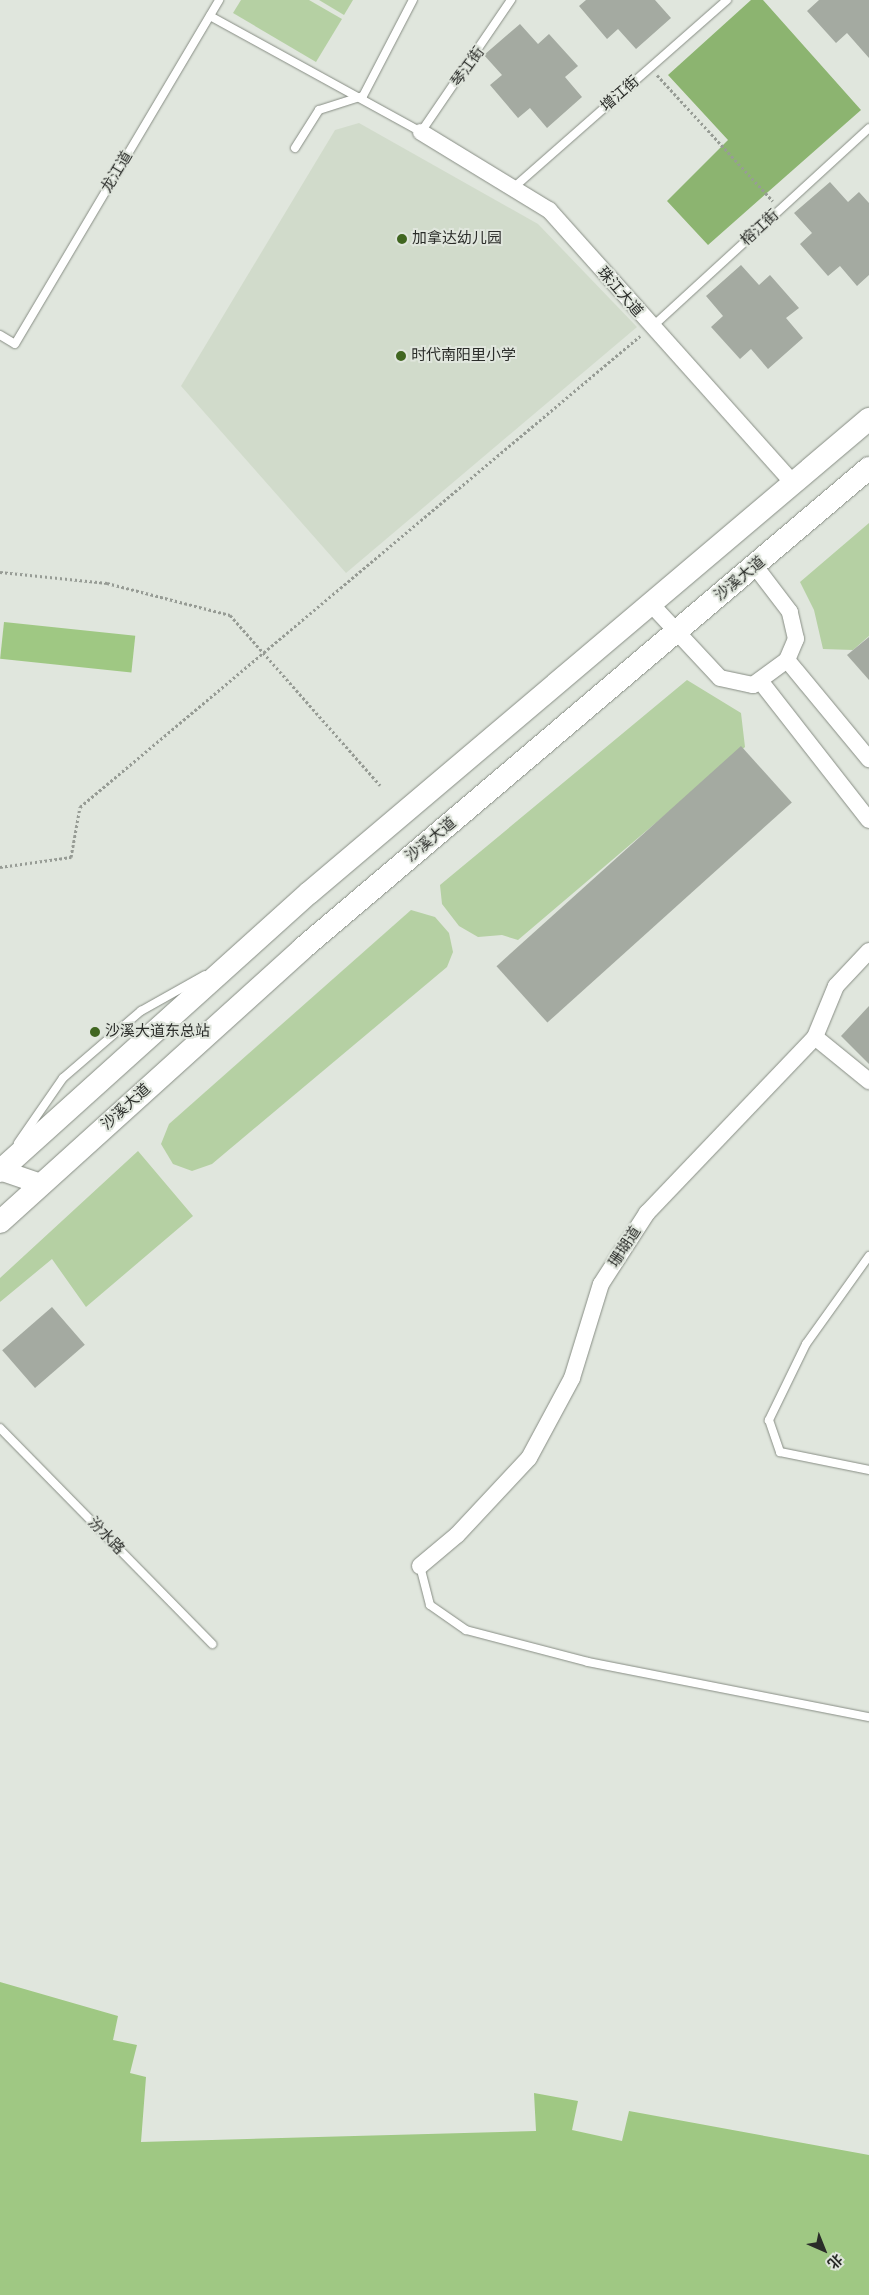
<!DOCTYPE html>
<html>
<head>
<meta charset="utf-8">
<style>
	body { margin:0 }
	#map { position:relative; width:869px; height:2295px; overflow:hidden; background:#e0e6dd; font-family:"Alegreya Sans","Noto Sans SC",sans-serif }
	div>[style] { position:absolute }
	.built>* { inset:0; background:#d1dbcb }
	.green>* { inset:0; background:#b5d0a3 }
	.forest>* { inset:0; background:#8cb470 }
	.water>* { inset:0; background:#9fc883; transform-origin:0 0 }
	.building>* { inset:0; background:#a4aaa1; transform-origin:0 0 }
	.path>* { height:3px; margin-top:-1.5px; transform-origin:0; background:repeating-linear-gradient(90deg,#979c95 0 2.5px,transparent 0 5px) }
	.roads { filter:drop-shadow(0 0 1px #878d84) drop-shadow(0 0 1px #878d84) }
	.service>* { height:8px; margin:-4px; padding:0 4px; transform-origin:4px; border-radius:4px; background:#fff }
	.minor>* { height:16px; margin:-8px; padding:0 8px; transform-origin:8px; border-radius:8px; background:#fff }
	.tertiary>* { height:20px; margin:-10px; padding:0 10px; transform-origin:10px; border-radius:10px; background:#fff }
	.secondary>* { height:22px; margin:-11px; padding:0 11px; transform-origin:11px; border-radius:11px; background:#fff }
	.dots>* { width:14px; height:14px; translate:-50% -50%; box-sizing:border-box; border:2px solid #e0e6dd; border-radius:50% }
	span { translate:-50% -50%; white-space:nowrap; text-align:center; line-height:1.15; -webkit-text-stroke:4px #e0e6dd; paint-order:stroke }
	.street-label { font-size:15px; color:#2a2c29 }
	.poi-label { font-size:15px; color:#2a2c29 }
	.left { translate:0 -50%; text-align:left }
	.north { position:absolute; left:799px; top:2225px; width:50px; height:50px; -webkit-text-stroke:4px #e0e6dd; paint-order:stroke; rotate:136deg; font-size:14px; font-weight:700; line-height:20px; text-align:center; color:#2a2c29 }
	.north::after { content:''; display:block; margin:auto; width:18px; height:22px; background:#2a2c29; clip-path:polygon(50% 0,100% 100%,50% 72%,0 100%) }
</style>
</head>
<body>
<div id="map">
	<div class="built">
		<i style="clip-path:polygon(359px 123px,538px 224px,637px 327px,346px 573px,181px 386px,335px 130px)"></i>
	</div>
	<div class="green">
		<i style="clip-path:polygon(241px 0,309px 0,342px 19px,316px 62px,233px 13px)"></i>
		<i style="clip-path:polygon(319px 0,353px 0,344px 15px)"></i>
		<i style="clip-path:polygon(869px 523px,869px 636px,853px 650px,823px 649px,814px 610px,800px 582px)"></i>
		<i style="clip-path:polygon(687px 680px,741px 713px,745px 747px,518px 940px,502px 935px,478px 937px,459px 926px,442px 904px,440px 885px)"></i>
		<i style="clip-path:polygon(411px 910px,435px 917px,449px 933px,453px 952px,447px 967px,212px 1164px,192px 1171px,173px 1164px,161px 1144px,169px 1124px)"></i>
		<i style="clip-path:polygon(138px 1151px,193px 1216px,86px 1307px,52px 1259px,0 1302px,0 1278px)"></i>
	</div>
	<div class="forest">
		<i style="clip-path:polygon(751px 0,763px 0,861px 110px,708px 245px,667px 201px,728px 140px,668px 75px)"></i>
	</div>
	<div class="water">
		<i style="left:4px;top:622px;width:132px;height:37px;rotate:6deg"></i>
		<i style="clip-path:polygon(0 1982px,118px 2016px,113px 2040px,137px 2045px,130px 2073px,146px 2077px,141px 2142px,536px 2131px,534px 2093px,578px 2101px,572px 2130px,622px 2141px,629px 2111px,869px 2155px,869px 2295px,0 2295px)"></i>
	</div>
	<div class="building">
		<i style="clip-path:polygon(586px 0,655px 0,671px 18px,636px 49px,618px 29px,607px 39px,579px 6px)"></i>
		<i style="clip-path:polygon(819px 0,869px 0,869px 58px,847px 33px,836px 43px,807px 11px)"></i>
		<i style="clip-path:polygon(520px 24px,538px 44px,549px 34px,578px 66px,565px 77px,582px 97px,547px 128px,530px 108px,518px 118px,490px 85px,502px 75px,484px 55px)"></i>
		<i style="clip-path:polygon(830px 182px,848px 202px,859px 192px,869px 203px,869px 275px,857px 286px,840px 266px,828px 276px,800px 244px,812px 233px,794px 213px)"></i>
		<i style="clip-path:polygon(741px 265px,759px 285px,770px 275px,799px 308px,786px 318px,803px 338px,768px 369px,751px 349px,740px 359px,711px 327px,723px 316px,706px 296px)"></i>
		<i style="clip-path:polygon(869px 637px,869px 680px,847px 655px)"></i>
		<i style="left:741px;top:746px;width:76px;height:329px;rotate:48deg"></i>
		<i style="clip-path:polygon(869px 1006px,869px 1064px,841px 1036px)"></i>
		<i style="left:52px;top:1307px;width:50px;height:66px;rotate:49deg"></i>
	</div>
	<div class="path">
		<i style="left:657px;top:75px;width:171px;rotate:47.4deg"></i>
		<i style="left:0;top:572px;width:108px;rotate:5.9deg"></i>
		<i style="left:107px;top:583px;width:127px;rotate:14.6deg"></i>
		<i style="left:230px;top:615px;width:227px;rotate:48.6deg"></i>
		<i style="left:0;top:867px;width:72px;rotate:-8deg"></i>
		<i style="left:71px;top:857px;width:51px;rotate:-79.8deg"></i>
		<i style="left:80px;top:807px;width:732px;rotate:-40.07deg"></i>
	</div>
	<div class="roads">
		<div class="service">
			<i style="left:210px;top:16px;width:241px;rotate:28.8deg"></i>
			<i style="left:421px;top:132px;width:160px;rotate:-55.7deg"></i>
			<i style="left:363px;top:96px;width:108px;rotate:-62.5deg"></i>
			<i style="left:295px;top:148px;width:45px;rotate:-57.7deg"></i>
			<i style="left:319px;top:110px;width:46px;rotate:-17.7deg"></i>
			<i style="left:513px;top:188px;width:285px;rotate:-41.3deg"></i>
			<i style="left:653px;top:326px;width:293px;rotate:-42.5deg"></i>
			<i style="left:0;top:335px;width:17px;rotate:31deg"></i>
			<i style="left:15px;top:344px;width:400px;rotate:-59.3deg"></i>
			<i style="left:18px;top:1143px;width:79px;rotate:-55.3deg"></i>
			<i style="left:63px;top:1078px;width:103px;rotate:-40.7deg"></i>
			<i style="left:141px;top:1011px;width:73px;rotate:-29.4deg"></i>
			<i style="left:869px;top:1256px;width:108px;rotate:125.6deg"></i>
			<i style="left:806px;top:1344px;width:85px;rotate:116deg"></i>
			<i style="left:769px;top:1420px;width:34px;rotate:71deg"></i>
			<i style="left:780px;top:1452px;width:91px;rotate:11.4deg"></i>
			<i style="left:0;top:1428px;width:303px;rotate:45.5deg"></i>
			<i style="left:420px;top:1566px;width:40px;rotate:75.6deg"></i>
			<i style="left:430px;top:1605px;width:44px;rotate:34.8deg"></i>
			<i style="left:466px;top:1630px;width:126px;rotate:14.7deg"></i>
			<i style="left:588px;top:1662px;width:286px;rotate:11.1deg"></i>
		</div>
		<div class="minor">
			<i style="left:421px;top:132px;width:150px;rotate:31.4deg"></i>
			<i style="left:549px;top:210px;width:366px;rotate:48.2deg"></i>
			<i style="left:651px;top:604px;width:101px;rotate:47deg"></i>
			<i style="left:720px;top:678px;width:34px;rotate:12deg"></i>
			<i style="left:753px;top:685px;width:42px;rotate:-36.3deg"></i>
			<i style="left:787px;top:660px;width:23px;rotate:-67deg"></i>
			<i style="left:796px;top:639px;width:28px;rotate:-103deg"></i>
			<i style="left:790px;top:612px;width:58px;rotate:-127.3deg"></i>
			<i style="left:787px;top:660px;width:129px;rotate:50.4deg"></i>
			<i style="left:761px;top:682px;width:175px;rotate:52deg"></i>
			<i style="left:815px;top:1037px;width:70px;rotate:39.2deg"></i>
			<i style="left:420px;top:1566px;width:48px;rotate:-40deg"></i>
			<i style="left:457px;top:1535px;width:105px;rotate:-46.9deg"></i>
			<i style="left:529px;top:1458px;width:91px;rotate:-61.7deg"></i>
			<i style="left:572px;top:1378px;width:98px;rotate:-72.9deg"></i>
			<i style="left:601px;top:1284px;width:85px;rotate:-57.1deg"></i>
			<i style="left:647px;top:1213px;width:243px;rotate:-46.3deg"></i>
			<i style="left:815px;top:1037px;width:55px;rotate:-67.6deg"></i>
			<i style="left:836px;top:986px;width:48px;rotate:-46.7deg"></i>
		</div>
		<div class="tertiary">
			<i style="left:0;top:1170px;width:43px;rotate:18.9deg"></i>
		</div>
		<div class="secondary">
			<i style="left:0;top:1171px;width:416px;rotate:-42deg"></i>
			<i style="left:309px;top:893px;width:734px;rotate:-40.25deg"></i>
			<i style="left:0;top:1222px;width:409px;rotate:-42.1deg"></i>
			<i style="left:303px;top:948px;width:742px;rotate:-40.3deg"></i>
		</div>
	</div>
	<div class="dots">
		<i style="left:402px;top:239px;background:#406620"></i>
		<i style="left:401px;top:356px;background:#406620"></i>
		<i style="left:95px;top:1032px;background:#406620"></i>
	</div>
	<div class="street-label">
		<span style="left:468px;top:67px;rotate:-54deg">琴江街</span>
		<span style="left:620px;top:94px;rotate:-41deg">增江街</span>
		<span style="left:117px;top:172px;rotate:-59deg">龙江道</span>
		<span style="left:760px;top:228px;rotate:-42deg">榕江街</span>
		<span style="left:620px;top:292px;rotate:49deg">珠江大道</span>
		<span style="left:740px;top:579px;rotate:-40deg">沙溪大道</span>
		<span style="left:431px;top:840px;rotate:-40deg">沙溪大道</span>
		<span style="left:126px;top:1107px;rotate:-42deg">沙溪大道</span>
		<span style="left:625px;top:1247px;rotate:-57deg">珊瑚道</span>
		<span style="left:106px;top:1536px;rotate:46deg">汾水路</span>
	</div>
	<div class="poi-label">
		<span class="left" style="left:412px;top:239px">加拿达幼儿园</span>
		<span class="left" style="left:411px;top:356px">时代南阳里小学</span>
		<span class="left" style="left:105px;top:1032px">沙溪大道东总站</span>
	</div>
	<div class="north">北</div>
</div>
</body>
</html>
